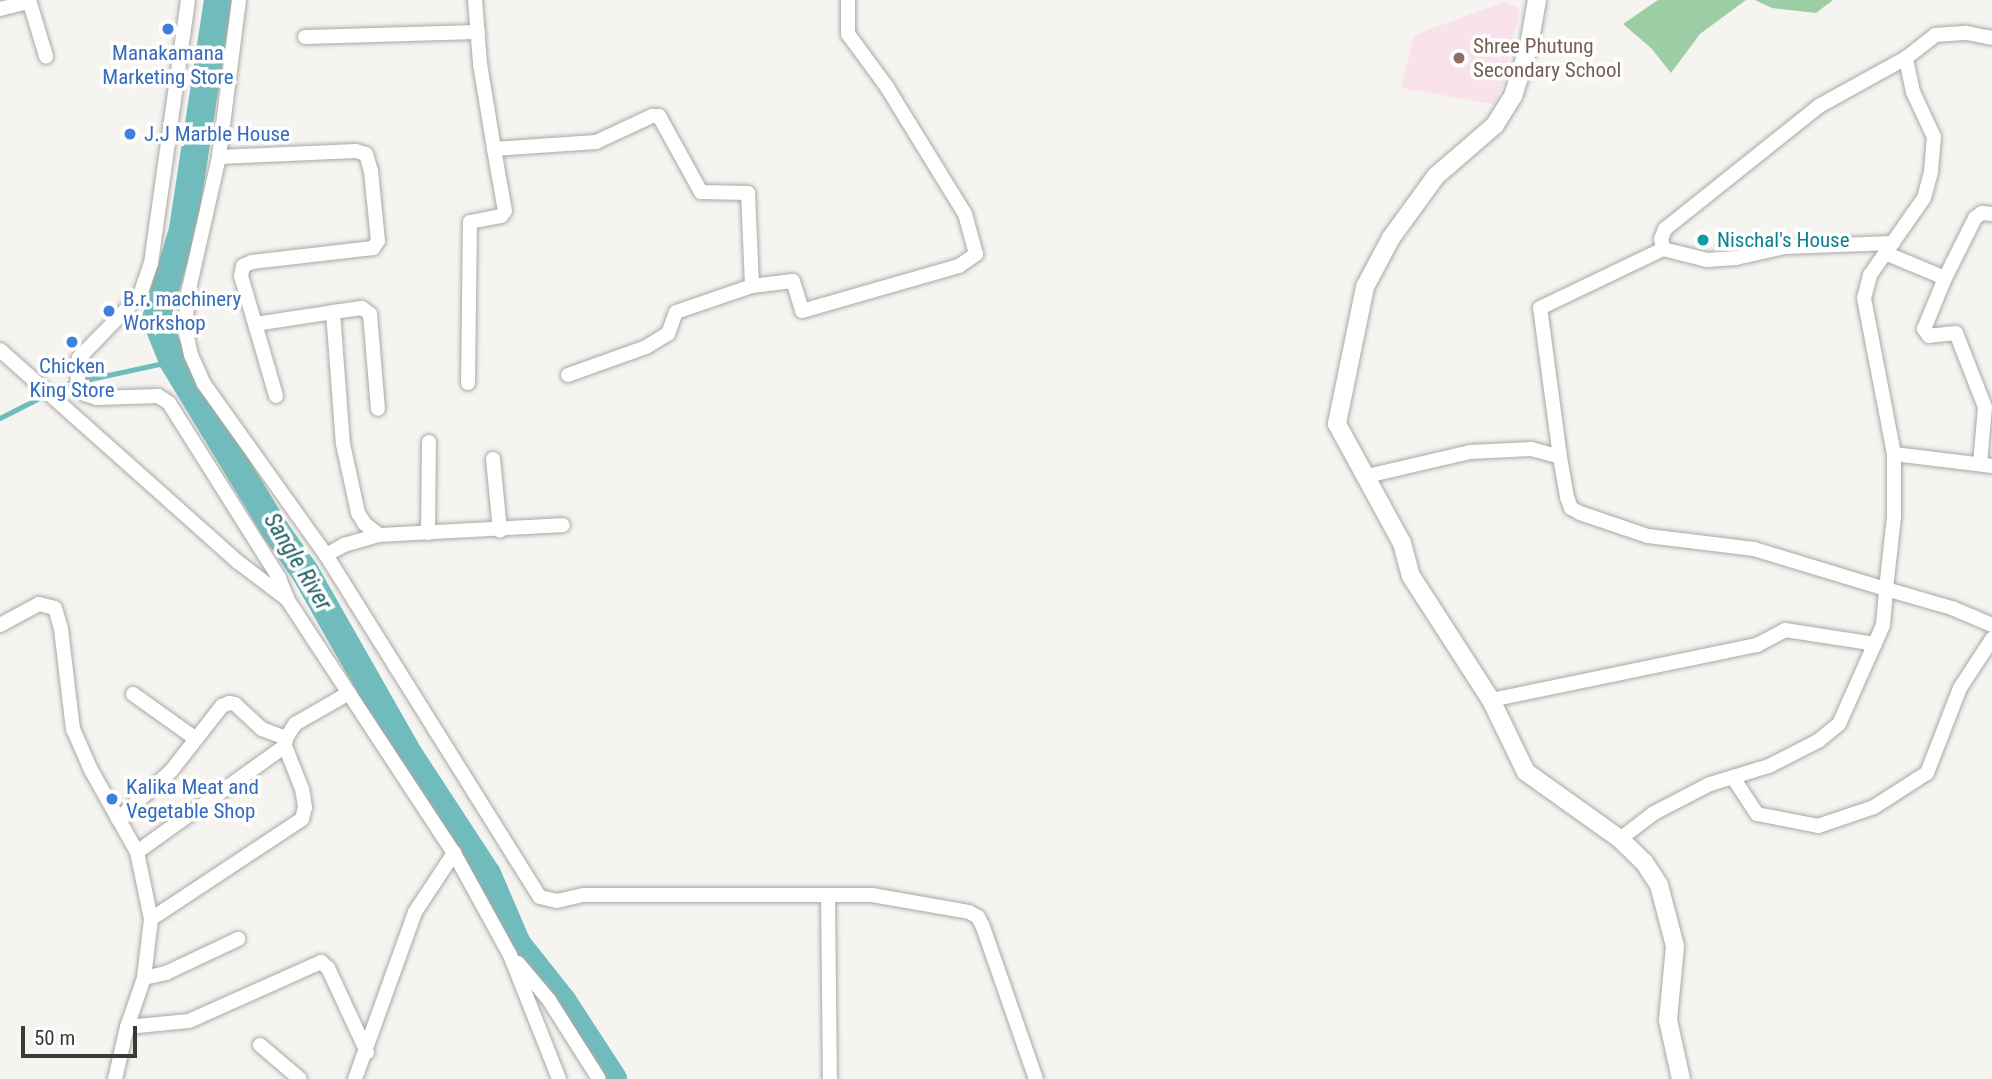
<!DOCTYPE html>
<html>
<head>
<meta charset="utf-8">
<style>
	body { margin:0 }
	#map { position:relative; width:1992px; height:1079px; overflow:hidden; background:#f5f4f0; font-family:"Roboto Condensed",sans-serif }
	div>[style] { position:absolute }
	.education>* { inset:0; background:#fae2ed }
	.forest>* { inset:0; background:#9dcda5 }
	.stream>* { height:4.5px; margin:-2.25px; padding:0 2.25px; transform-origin:2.25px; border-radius:2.25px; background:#70bcbd }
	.river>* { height:28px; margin:-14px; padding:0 14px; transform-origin:14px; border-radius:14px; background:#70bcbd }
	.roads { filter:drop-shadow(0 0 2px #aaa8a5) drop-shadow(0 0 2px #aaa8a5) }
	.minor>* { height:14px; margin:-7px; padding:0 7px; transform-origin:7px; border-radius:7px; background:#fff }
	.tertiary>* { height:18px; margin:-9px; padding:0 9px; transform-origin:9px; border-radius:9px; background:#fff }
	.dots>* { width:19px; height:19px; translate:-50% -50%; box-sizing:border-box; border:4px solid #fff; border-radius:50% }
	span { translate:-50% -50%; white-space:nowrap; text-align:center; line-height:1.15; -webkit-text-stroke:7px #fff; paint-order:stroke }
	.education-label { font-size:21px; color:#785e54 }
	.left { translate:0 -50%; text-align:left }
	.shop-label { font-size:21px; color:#366cbe }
	.culture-label { font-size:21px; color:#0d838f }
	.water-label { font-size:23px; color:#205f61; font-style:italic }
	.scale { position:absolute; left:21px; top:1026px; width:116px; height:32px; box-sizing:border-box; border:4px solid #3b3a39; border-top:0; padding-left:9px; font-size:21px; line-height:24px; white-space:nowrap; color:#3b3a39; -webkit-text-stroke:5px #fff; paint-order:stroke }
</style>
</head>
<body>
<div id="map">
	<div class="education">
		<i style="clip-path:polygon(1504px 2px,1520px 9px,1504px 81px,1494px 104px,1401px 88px,1414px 35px)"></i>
	</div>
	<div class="forest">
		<i style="clip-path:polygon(1658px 0,1746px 0,1700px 34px,1671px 73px,1651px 48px,1623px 24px)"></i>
		<i style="clip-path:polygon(1755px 0,1833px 0,1816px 13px,1772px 8px)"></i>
	</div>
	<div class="stream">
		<i style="left:0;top:418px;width:75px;rotate:-26.9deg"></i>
		<i style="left:67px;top:384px;width:108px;rotate:-12.2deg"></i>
	</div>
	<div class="river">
		<i style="left:218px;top:0;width:233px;rotate:98.7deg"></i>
		<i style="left:183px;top:230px;width:93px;rotate:106.9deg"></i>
		<i style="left:156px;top:319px;width:45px;rotate:68deg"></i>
		<i style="left:173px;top:361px;width:199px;rotate:58.8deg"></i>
		<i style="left:276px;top:531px;width:50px;rotate:54.7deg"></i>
		<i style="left:305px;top:572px;width:210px;rotate:60.4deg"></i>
		<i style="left:409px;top:755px;width:142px;rotate:56.8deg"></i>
		<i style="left:487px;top:874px;width:76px;rotate:66.8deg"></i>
		<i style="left:517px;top:944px;width:74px;rotate:51.6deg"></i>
		<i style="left:563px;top:1002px;width:92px;rotate:57deg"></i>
	</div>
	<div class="roads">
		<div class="minor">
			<i style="left:29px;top:0;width:59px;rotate:73.1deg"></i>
			<i style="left:188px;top:0;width:266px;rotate:98deg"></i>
			<i style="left:151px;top:263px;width:34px;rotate:109deg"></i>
			<i style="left:140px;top:295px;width:88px;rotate:134.1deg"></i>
			<i style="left:79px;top:358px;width:22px;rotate:93deg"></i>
			<i style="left:78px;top:380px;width:16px;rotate:63deg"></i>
			<i style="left:85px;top:394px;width:13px;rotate:18deg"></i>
			<i style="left:97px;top:398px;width:61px;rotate:-1.9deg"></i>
			<i style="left:158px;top:396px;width:13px;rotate:32deg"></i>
			<i style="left:169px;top:403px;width:207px;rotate:57.8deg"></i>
			<i style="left:279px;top:578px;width:22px;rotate:68deg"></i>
			<i style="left:239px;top:0;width:158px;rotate:97.3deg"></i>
			<i style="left:219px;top:157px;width:145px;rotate:102.8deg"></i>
			<i style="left:187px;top:298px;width:35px;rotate:92deg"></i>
			<i style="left:186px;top:333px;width:23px;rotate:77deg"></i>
			<i style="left:191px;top:355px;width:32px;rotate:66deg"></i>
			<i style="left:204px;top:384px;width:210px;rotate:54.5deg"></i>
			<i style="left:326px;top:555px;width:403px;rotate:58deg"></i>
			<i style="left:540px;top:897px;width:17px;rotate:13deg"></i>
			<i style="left:557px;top:901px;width:28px;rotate:-13deg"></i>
			<i style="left:584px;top:895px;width:288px"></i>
			<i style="left:872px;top:895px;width:98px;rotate:9.9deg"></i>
			<i style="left:969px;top:912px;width:10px;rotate:29deg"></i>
			<i style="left:978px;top:917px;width:11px;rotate:63deg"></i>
			<i style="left:983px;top:927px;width:161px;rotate:70.8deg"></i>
			<i style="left:475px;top:0;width:64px;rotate:85.5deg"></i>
			<i style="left:480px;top:64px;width:86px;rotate:80.6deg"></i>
			<i style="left:494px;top:149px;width:102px;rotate:-3.9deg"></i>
			<i style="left:596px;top:142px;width:62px;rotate:-24.9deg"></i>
			<i style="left:652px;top:116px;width:7px"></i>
			<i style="left:659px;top:116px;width:87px;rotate:61.1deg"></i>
			<i style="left:701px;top:192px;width:47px;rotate:1.2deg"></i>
			<i style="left:748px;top:193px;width:93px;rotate:87.5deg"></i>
			<i style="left:752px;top:286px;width:41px;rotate:-7deg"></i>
			<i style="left:793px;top:281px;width:31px;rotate:73deg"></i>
			<i style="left:802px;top:311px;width:163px;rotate:-16deg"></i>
			<i style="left:959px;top:266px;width:21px;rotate:-35deg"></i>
			<i style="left:976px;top:254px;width:41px;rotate:-105.4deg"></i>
			<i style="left:965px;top:214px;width:149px;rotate:-121.6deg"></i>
			<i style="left:887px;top:87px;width:66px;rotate:-126.3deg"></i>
			<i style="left:848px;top:34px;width:34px;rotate:-90deg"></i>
			<i style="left:0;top:9px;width:30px;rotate:-14deg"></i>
			<i style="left:305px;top:37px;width:173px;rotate:-1.7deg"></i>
			<i style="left:219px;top:157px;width:137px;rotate:-2.5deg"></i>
			<i style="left:356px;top:151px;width:10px;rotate:17deg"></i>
			<i style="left:366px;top:154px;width:18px;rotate:74deg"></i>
			<i style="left:371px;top:171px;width:70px;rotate:84.3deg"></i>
			<i style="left:378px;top:241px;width:9px;rotate:126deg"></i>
			<i style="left:373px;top:248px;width:122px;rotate:173.4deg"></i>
			<i style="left:252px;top:262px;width:10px;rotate:156deg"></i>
			<i style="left:243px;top:266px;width:10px;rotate:101deg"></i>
			<i style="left:241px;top:276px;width:125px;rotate:73.7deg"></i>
			<i style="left:1663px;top:249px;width:45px;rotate:14deg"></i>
			<i style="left:1707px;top:260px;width:29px;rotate:-4deg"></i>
			<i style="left:1736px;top:258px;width:49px;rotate:-12.9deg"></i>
			<i style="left:1784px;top:247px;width:109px;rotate:-2.1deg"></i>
			<i style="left:1885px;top:253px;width:65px;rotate:22.6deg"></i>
			<i style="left:333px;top:312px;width:29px;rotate:-8deg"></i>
			<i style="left:362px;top:308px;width:10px;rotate:37deg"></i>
			<i style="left:370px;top:314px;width:95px;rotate:85.2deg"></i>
			<i style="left:255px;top:324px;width:79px;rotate:-8.7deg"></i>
			<i style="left:333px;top:312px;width:132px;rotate:85.7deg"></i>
			<i style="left:343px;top:444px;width:71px;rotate:77.7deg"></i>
			<i style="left:358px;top:513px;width:13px;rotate:58deg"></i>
			<i style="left:365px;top:524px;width:18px;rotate:38deg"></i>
			<i style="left:0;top:350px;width:319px;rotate:41.7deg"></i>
			<i style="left:238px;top:562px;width:61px;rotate:37.1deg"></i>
			<i style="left:287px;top:599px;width:304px;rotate:56.7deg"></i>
			<i style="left:454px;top:853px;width:116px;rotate:61.2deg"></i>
			<i style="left:510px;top:955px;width:133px;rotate:68.4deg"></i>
			<i style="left:568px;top:375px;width:83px;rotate:-19.7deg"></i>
			<i style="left:646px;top:347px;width:26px;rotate:-31deg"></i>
			<i style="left:668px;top:334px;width:23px;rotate:-70deg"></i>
			<i style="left:676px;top:312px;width:80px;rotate:-18.9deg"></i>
			<i style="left:468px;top:383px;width:161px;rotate:-89.3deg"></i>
			<i style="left:470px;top:222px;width:32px;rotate:-11deg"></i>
			<i style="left:501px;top:216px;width:6px;rotate:-51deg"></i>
			<i style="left:505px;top:211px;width:63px;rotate:-100.1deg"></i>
			<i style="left:1894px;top:454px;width:99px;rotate:7deg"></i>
			<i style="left:1560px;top:457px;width:150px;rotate:-97.6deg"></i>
			<i style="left:1540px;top:308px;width:136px;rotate:-25.6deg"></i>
			<i style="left:1663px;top:249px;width:10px;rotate:-101deg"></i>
			<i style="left:1661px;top:239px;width:11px;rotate:-68deg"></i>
			<i style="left:1665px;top:229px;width:197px;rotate:-38.6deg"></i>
			<i style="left:1819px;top:106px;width:99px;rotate:-28.9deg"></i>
			<i style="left:1906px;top:58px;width:37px;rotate:-38deg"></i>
			<i style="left:1935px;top:35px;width:32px;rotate:-4deg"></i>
			<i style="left:1967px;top:33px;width:25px;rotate:11deg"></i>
			<i style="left:493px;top:459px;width:72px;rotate:84.4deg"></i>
			<i style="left:1980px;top:464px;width:57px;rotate:-85deg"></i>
			<i style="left:1985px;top:407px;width:79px;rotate:-111.4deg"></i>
			<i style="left:1956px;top:333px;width:27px;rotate:174deg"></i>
			<i style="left:1929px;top:336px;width:9px;rotate:-126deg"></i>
			<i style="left:1924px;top:329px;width:55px;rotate:-67.6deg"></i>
			<i style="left:1945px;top:278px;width:67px;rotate:-63.4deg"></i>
			<i style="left:1975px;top:218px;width:9px;rotate:-36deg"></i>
			<i style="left:1982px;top:213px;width:10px;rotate:6deg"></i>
			<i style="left:1367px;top:476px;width:106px;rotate:-13.1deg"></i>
			<i style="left:1470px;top:452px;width:61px;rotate:-2.8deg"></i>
			<i style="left:1531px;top:449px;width:30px;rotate:15deg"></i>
			<i style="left:1560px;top:457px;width:41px;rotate:80.1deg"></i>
			<i style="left:1567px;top:497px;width:12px;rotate:70deg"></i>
			<i style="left:1571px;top:508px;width:10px;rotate:29deg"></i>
			<i style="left:1580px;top:513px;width:72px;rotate:18.7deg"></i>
			<i style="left:1648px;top:536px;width:107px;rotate:7deg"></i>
			<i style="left:1754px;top:549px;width:138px;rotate:16.9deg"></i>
			<i style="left:1886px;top:589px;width:73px;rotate:-83.7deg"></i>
			<i style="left:1894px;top:516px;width:62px;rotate:-90deg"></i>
			<i style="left:1894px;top:454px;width:159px;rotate:-100.9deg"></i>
			<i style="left:1864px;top:298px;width:24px;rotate:-75deg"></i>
			<i style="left:1870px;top:275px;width:94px;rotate:-55deg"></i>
			<i style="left:1924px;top:198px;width:28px;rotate:-75deg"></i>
			<i style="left:1931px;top:171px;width:34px;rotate:-85deg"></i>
			<i style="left:1934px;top:137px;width:50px;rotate:-115deg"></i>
			<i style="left:1913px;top:92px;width:35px;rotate:-102deg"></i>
			<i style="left:428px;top:533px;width:91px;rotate:-89.4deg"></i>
			<i style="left:326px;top:555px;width:21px;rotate:-29deg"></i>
			<i style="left:344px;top:545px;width:36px;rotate:-16deg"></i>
			<i style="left:379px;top:535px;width:184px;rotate:-3.1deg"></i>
			<i style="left:0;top:625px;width:44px;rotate:-28.3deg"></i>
			<i style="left:39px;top:604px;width:16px;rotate:14deg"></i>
			<i style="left:55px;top:608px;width:22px;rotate:74deg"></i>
			<i style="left:61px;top:629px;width:101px;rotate:83.2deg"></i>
			<i style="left:73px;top:729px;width:45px;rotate:66.3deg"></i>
			<i style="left:91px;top:770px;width:94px;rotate:60.7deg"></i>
			<i style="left:137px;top:852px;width:68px;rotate:78.2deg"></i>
			<i style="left:151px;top:919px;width:59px;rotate:96.8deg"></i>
			<i style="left:144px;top:978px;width:52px;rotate:109.1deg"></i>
			<i style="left:127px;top:1027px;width:53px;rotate:103deg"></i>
			<i style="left:133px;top:694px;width:77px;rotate:35.5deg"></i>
			<i style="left:1491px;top:700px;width:272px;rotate:-11.7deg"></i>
			<i style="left:1757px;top:645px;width:32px;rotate:-28deg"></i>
			<i style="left:1785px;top:630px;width:91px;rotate:8.8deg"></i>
			<i style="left:1734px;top:779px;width:42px;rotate:56.7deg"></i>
			<i style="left:1757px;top:814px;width:62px;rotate:11.1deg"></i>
			<i style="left:1818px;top:826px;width:59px;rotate:-18.7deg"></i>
			<i style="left:1874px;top:807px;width:63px;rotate:-32.7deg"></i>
			<i style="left:1927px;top:773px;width:91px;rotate:-68.8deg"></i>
			<i style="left:1960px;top:688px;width:59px;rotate:-56.9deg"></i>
			<i style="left:118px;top:819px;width:72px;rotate:-42.2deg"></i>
			<i style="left:171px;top:771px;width:83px;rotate:-51.9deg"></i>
			<i style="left:222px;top:706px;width:8px;rotate:-23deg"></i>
			<i style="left:229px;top:703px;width:6px;rotate:9deg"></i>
			<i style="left:235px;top:704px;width:37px;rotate:43deg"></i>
			<i style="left:262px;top:729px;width:26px;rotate:21deg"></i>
			<i style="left:1620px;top:839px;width:43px;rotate:-37.4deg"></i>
			<i style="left:1654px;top:813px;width:63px;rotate:-27.4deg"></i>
			<i style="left:1710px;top:784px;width:62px;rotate:-17deg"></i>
			<i style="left:1769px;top:766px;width:55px;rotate:-27deg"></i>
			<i style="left:1818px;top:741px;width:27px;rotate:-39deg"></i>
			<i style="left:1839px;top:724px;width:108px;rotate:-66deg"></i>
			<i style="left:1883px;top:625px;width:36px;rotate:-85deg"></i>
			<i style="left:1886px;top:589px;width:69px;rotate:16.1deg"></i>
			<i style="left:1952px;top:608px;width:43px;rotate:23deg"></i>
			<i style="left:137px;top:852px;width:182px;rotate:-35.6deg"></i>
			<i style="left:828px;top:895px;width:184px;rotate:89.4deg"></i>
			<i style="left:151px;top:919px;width:181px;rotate:-33.5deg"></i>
			<i style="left:302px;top:819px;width:12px;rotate:-76deg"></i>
			<i style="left:305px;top:807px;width:18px;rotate:-99deg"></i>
			<i style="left:302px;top:789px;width:46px;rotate:-111.6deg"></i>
			<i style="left:285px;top:746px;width:8px;rotate:-83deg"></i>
			<i style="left:286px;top:738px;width:17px;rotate:-57deg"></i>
			<i style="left:295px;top:724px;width:62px;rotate:-29.9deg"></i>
			<i style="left:518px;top:963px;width:48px;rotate:50deg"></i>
			<i style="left:549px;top:1000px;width:93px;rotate:57.7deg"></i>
			<i style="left:144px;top:978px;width:23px;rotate:-13deg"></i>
			<i style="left:166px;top:973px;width:80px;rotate:-25.3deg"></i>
			<i style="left:127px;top:1027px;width:62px;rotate:-5.5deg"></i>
			<i style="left:189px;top:1021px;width:145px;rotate:-24.1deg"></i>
			<i style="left:321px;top:962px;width:9px;rotate:41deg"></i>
			<i style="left:328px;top:968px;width:93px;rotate:65.1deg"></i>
			<i style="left:260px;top:1045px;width:52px;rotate:40.4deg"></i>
			<i style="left:355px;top:1079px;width:177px;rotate:-70.2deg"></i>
			<i style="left:415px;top:912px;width:71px;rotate:-56.5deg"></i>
		</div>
		<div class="tertiary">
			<i style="left:1537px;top:0;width:47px;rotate:99.9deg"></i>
			<i style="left:1529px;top:46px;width:52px;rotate:107.7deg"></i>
			<i style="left:1513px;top:96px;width:34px;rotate:122deg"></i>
			<i style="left:1495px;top:125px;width:78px;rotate:139.2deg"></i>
			<i style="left:1436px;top:176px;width:77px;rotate:126deg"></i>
			<i style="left:1391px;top:238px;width:55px;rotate:118deg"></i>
			<i style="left:1365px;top:287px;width:140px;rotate:101.6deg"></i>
			<i style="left:1337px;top:424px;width:136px;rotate:61.4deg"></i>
			<i style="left:1402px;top:543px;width:34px;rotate:75deg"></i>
			<i style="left:1411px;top:576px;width:148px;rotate:57.2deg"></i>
			<i style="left:1491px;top:700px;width:80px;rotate:64.1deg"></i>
			<i style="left:1526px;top:772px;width:115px;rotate:35.5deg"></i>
			<i style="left:1620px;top:839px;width:33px;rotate:44deg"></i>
			<i style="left:1644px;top:862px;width:27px;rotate:57deg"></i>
			<i style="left:1659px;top:885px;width:63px;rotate:75.3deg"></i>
			<i style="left:1675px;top:946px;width:74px;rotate:95.4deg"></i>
			<i style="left:1668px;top:1020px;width:60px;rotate:77.6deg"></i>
		</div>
	</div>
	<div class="dots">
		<i style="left:168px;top:29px;background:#3f7fe0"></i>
		<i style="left:1459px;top:58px;background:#8d6e63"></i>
		<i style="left:130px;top:134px;background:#3f7fe0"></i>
		<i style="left:1703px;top:240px;background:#0f9aa8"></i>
		<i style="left:109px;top:311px;background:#3f7fe0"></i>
		<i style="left:72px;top:342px;background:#3f7fe0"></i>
		<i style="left:112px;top:799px;background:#3f7fe0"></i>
	</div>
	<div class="education-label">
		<span class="left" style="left:1473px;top:58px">Shree Phutung<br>Secondary School</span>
	</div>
	<div class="shop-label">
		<span style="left:168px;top:65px">Manakamana<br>Marketing Store</span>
		<span class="left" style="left:144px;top:134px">J.J Marble House</span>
		<span class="left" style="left:123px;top:311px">B.r. machinery<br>Workshop</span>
		<span style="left:72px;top:378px">Chicken<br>King Store</span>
		<span class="left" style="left:126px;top:799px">Kalika Meat and<br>Vegetable Shop</span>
	</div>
	<div class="culture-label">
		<span class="left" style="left:1717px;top:240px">Nischal's House</span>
	</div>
	<div class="water-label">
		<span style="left:297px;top:562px;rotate:59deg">Sangle River</span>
	</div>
	<div class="scale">50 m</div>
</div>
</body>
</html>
